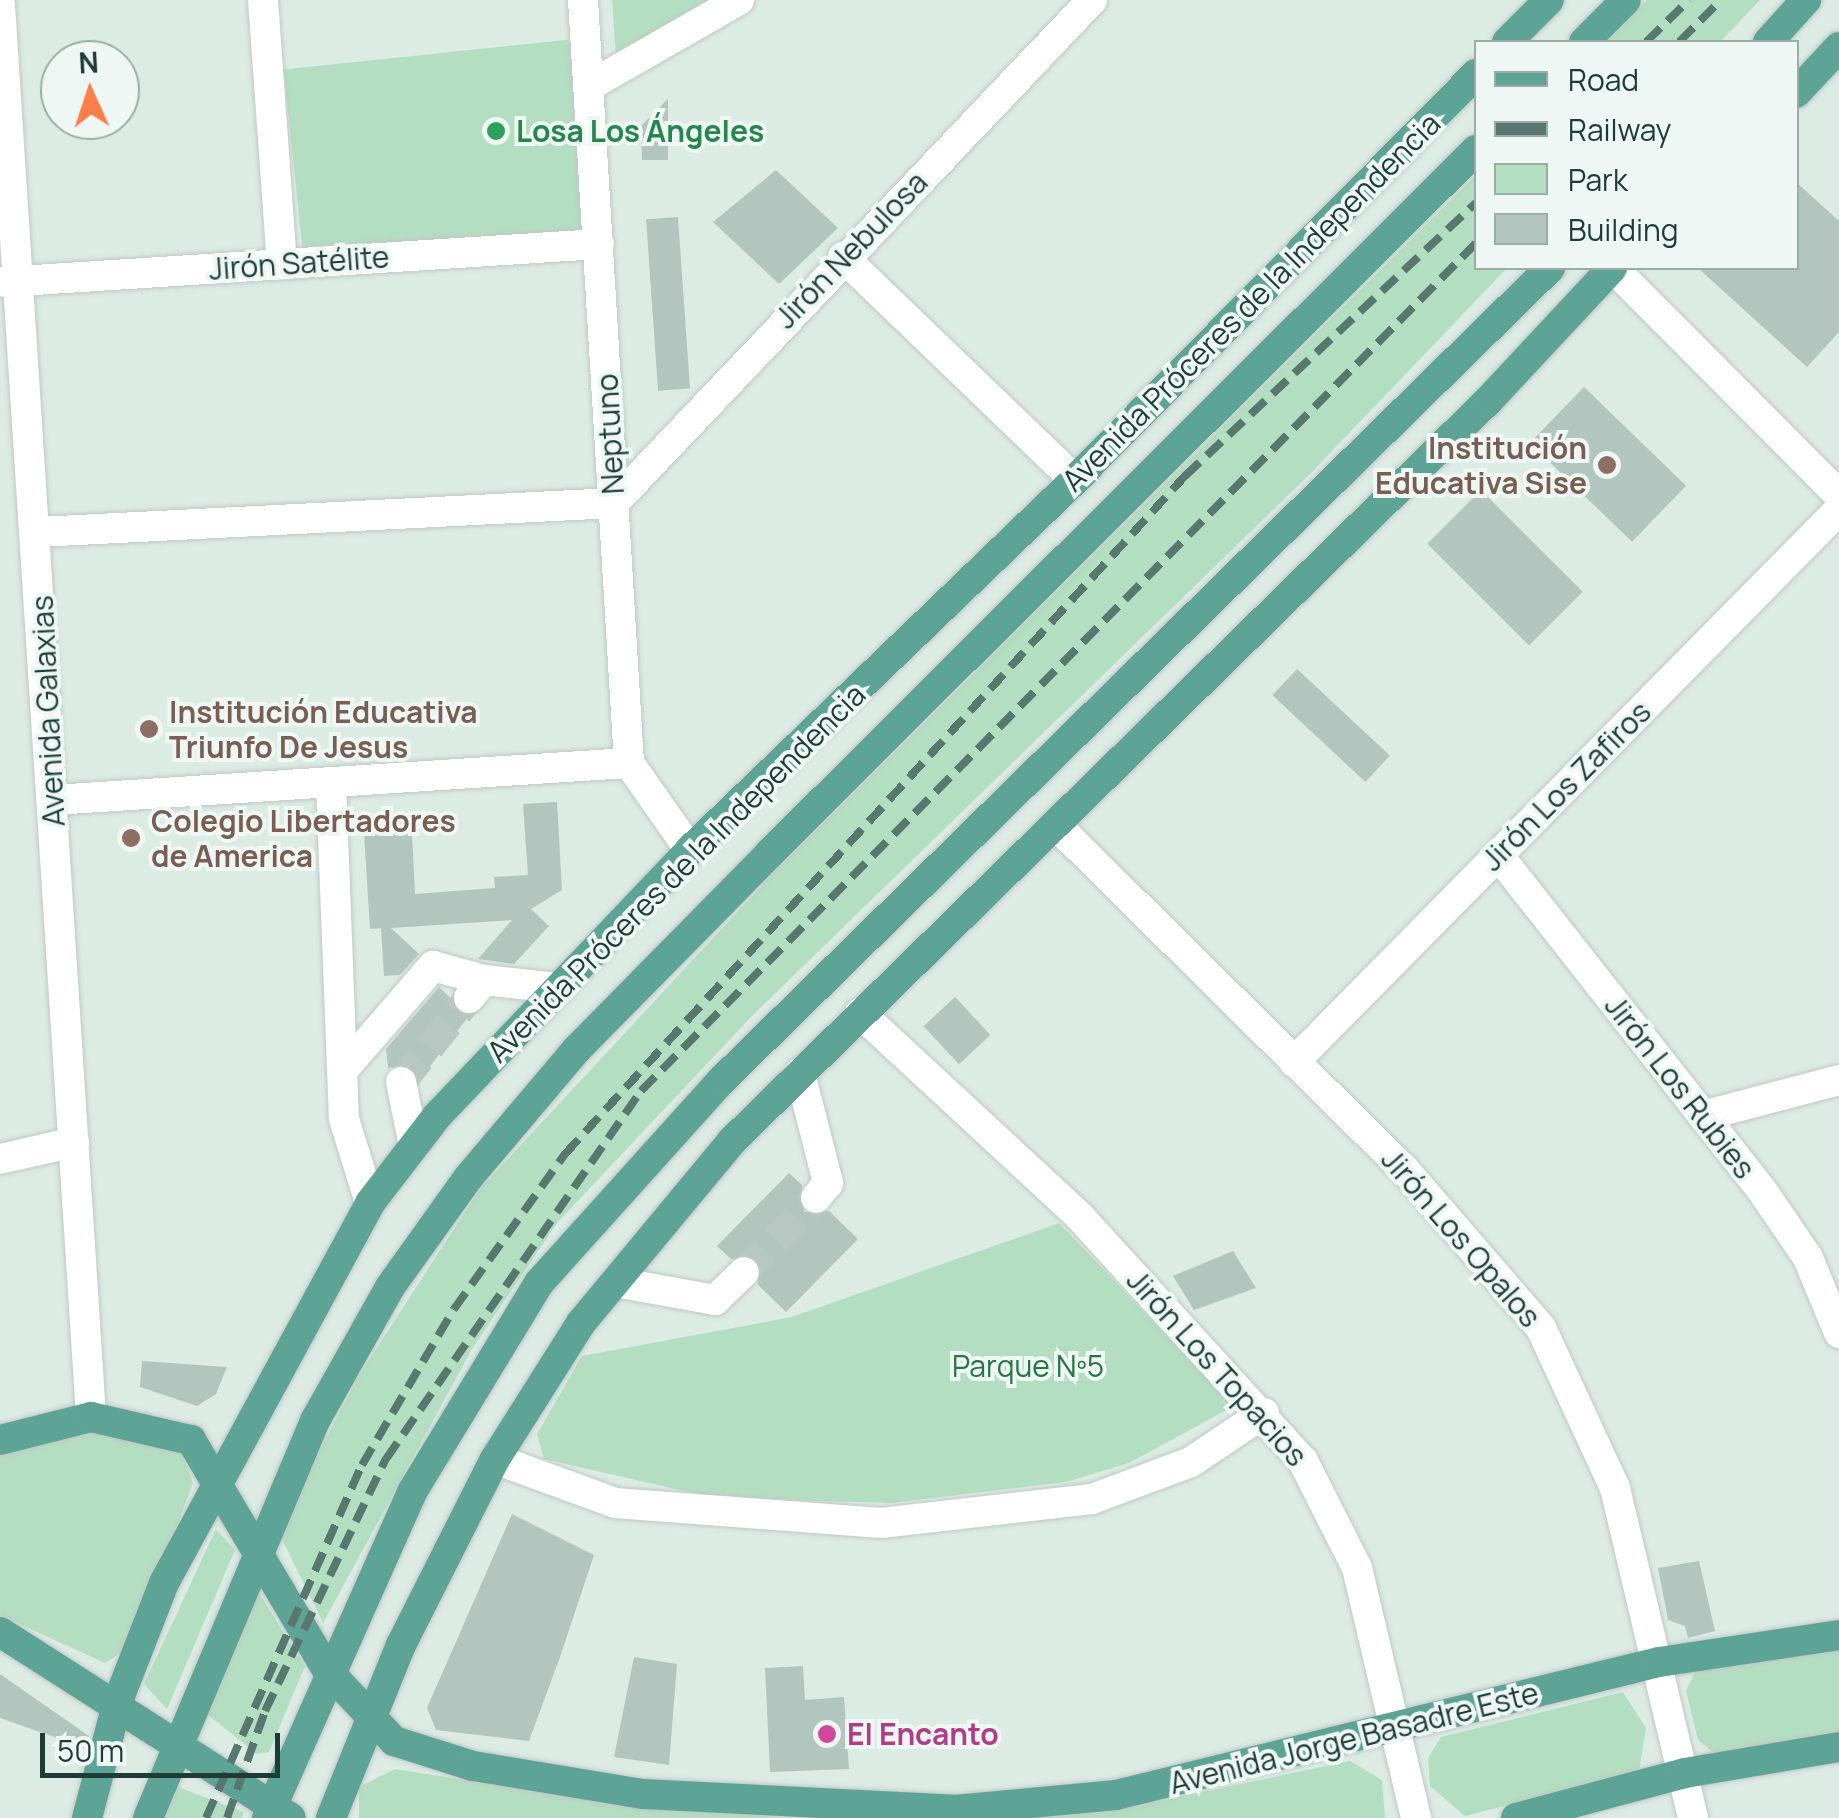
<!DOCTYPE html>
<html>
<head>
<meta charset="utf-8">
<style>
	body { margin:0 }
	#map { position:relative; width:1839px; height:1818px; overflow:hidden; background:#ddebe5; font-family:Manrope,sans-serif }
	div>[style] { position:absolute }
	.green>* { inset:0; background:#b4dec1; transform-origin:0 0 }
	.building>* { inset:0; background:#b2c5be; transform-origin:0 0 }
	.minor-tunnel>* { height:30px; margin-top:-15px; transform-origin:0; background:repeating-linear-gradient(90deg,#b7c8c2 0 30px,transparent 0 45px) }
	.roads { filter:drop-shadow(0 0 2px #c0c8c6) drop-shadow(0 0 2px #c0c8c6) }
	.minor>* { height:30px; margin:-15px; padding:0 15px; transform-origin:15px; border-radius:15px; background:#fff }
	.major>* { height:30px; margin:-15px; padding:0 15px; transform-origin:15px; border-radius:15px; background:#5ea496 }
	.rail>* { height:8px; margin-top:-4px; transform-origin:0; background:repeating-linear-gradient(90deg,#577770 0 20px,transparent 0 30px) }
	.dots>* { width:28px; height:28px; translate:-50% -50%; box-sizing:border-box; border:5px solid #eef7f3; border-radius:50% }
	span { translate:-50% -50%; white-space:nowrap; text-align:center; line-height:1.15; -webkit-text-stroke:8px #eef7f3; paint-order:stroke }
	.leisure-label { font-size:30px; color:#27864d; font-weight:700 }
	.left { translate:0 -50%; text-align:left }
	.street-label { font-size:30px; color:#1e3b35 }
	.education-label { font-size:30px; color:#785e54; font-weight:700 }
	.right { translate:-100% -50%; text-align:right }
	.park-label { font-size:30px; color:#257548 }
	.hotel-label { font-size:30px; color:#b23c85; font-weight:700 }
	.legend { position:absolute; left:1474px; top:40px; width:325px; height:230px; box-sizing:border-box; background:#eef7f3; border:2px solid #9baca7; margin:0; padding:12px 18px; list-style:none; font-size:30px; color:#1e3b35 }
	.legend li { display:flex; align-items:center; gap:20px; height:50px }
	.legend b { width:50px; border:2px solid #9baca7 }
	.north { position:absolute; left:40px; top:40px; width:100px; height:100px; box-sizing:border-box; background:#eef7f3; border:2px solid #9baca7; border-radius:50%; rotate:357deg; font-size:28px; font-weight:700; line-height:40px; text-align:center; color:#1e3b35 }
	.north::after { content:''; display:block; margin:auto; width:35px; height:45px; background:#fd7e48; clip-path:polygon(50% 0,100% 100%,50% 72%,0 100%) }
	.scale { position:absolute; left:40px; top:1733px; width:240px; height:45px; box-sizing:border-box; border:5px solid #1e3b35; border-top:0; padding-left:12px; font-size:30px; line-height:35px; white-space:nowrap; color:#1e3b35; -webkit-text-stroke:8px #eef7f3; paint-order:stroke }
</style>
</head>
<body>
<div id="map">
	<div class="green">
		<i style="clip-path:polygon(612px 0,715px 0,616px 57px)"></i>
		<i style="clip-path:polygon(1647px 0,1760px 0,1720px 42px,1606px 42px)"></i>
		<i style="left:574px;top:39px;width:197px;height:292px;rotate:84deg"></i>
		<i style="clip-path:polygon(1476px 175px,1476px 268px,1507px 268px,1311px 473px,754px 1014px,557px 1223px,472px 1349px,323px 1623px,278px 1531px,358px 1377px,480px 1189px,779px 867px)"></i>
		<i style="clip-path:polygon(1059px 1223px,1234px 1406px,1129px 1463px,1066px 1482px,892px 1503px,715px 1498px,544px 1459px,537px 1434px,582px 1356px,792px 1317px)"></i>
		<i style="clip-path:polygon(97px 1425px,180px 1449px,193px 1483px,132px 1646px,105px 1663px,0 1615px,0 1448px)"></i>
		<i style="clip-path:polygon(216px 1529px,235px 1550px,167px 1709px,144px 1684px)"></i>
		<i style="clip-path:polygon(257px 1590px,305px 1666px,269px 1752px,257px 1754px,202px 1710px)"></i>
		<i style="clip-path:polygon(1839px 1647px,1839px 1734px,1715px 1754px,1698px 1740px,1686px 1691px,1696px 1670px)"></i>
		<i style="clip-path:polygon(1623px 1692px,1646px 1728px,1639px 1771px,1465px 1816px,1430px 1786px,1428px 1758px,1441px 1737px)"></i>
		<i style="clip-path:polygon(1350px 1761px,1382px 1780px,1385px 1818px,1016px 1818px,1160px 1801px)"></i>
		<i style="clip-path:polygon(395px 1769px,578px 1798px,781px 1818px,359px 1818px,359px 1787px)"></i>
		<i style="clip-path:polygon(178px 1787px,244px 1812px,242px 1818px,165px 1818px)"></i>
	</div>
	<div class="building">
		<i style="clip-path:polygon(668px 99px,668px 160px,642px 160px,641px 126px)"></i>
		<i style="clip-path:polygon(776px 170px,838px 228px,779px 284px,713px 222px)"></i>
		<i style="clip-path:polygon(1796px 182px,1839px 221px,1839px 332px,1807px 367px,1698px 268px,1796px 268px)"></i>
		<i style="left:678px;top:217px;width:172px;height:32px;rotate:86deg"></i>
		<i style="left:1584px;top:387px;width:142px;height:78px;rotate:44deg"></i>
		<i style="left:1481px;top:490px;width:144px;height:76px;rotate:45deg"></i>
		<i style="left:1297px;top:669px;width:127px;height:36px;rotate:43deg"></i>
		<i style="clip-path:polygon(557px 802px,562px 890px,531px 909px,549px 926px,514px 964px,478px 959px,512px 920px,391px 928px,419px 954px,400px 975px,384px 976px,381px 928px,370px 929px,363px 817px,411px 814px,415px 894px,495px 888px,494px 877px,528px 875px,523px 804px)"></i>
		<i style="clip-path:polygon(439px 987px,469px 1016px,420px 1079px,406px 1064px,388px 1068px,386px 1049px)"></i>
		<i style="left:955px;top:997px;width:52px;height:43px;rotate:47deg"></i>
		<i style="clip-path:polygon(789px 1173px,802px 1185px,804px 1212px,829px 1211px,858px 1239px,786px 1312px,758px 1285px,757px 1258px,731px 1259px,717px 1246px)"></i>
		<i style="clip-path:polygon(1233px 1251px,1256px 1288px,1194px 1310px,1173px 1276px)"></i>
		<i style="clip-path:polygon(142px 1361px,227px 1367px,216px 1394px,197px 1406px,140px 1387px)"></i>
		<i style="clip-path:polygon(512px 1514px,594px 1555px,560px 1657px,529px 1741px,436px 1730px,427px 1708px)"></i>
		<i style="clip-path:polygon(1699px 1561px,1715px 1631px,1688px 1638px,1685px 1626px,1668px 1620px,1658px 1568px)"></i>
		<i style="clip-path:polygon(634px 1657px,677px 1664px,669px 1765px,614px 1757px)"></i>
		<i style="clip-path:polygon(803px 1666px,805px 1700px,844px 1697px,849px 1769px,770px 1772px,765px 1668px)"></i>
		<i style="clip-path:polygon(0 1674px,89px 1736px,86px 1748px,0 1718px)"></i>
	</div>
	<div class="minor-tunnel">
		<i style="left:401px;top:1082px;width:108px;rotate:-51deg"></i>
		<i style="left:744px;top:1272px;width:103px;rotate:-45.8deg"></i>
	</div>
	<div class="roads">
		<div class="minor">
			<i style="left:263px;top:0;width:265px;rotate:85.9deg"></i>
			<i style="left:583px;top:0;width:764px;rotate:86.55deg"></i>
			<i style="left:629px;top:763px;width:106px;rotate:55deg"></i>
			<i style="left:0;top:5px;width:1415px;rotate:86.31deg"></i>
			<i style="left:589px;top:86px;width:173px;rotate:-29.8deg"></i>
			<i style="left:843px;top:257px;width:322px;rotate:43.9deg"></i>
			<i style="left:1613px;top:268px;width:320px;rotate:45.1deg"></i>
			<i style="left:3px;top:282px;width:597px;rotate:-3.65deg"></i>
			<i style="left:614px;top:503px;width:694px;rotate:-46.46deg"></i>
			<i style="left:38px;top:532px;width:577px;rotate:-2.88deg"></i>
			<i style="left:331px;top:783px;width:336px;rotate:87.8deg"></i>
			<i style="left:344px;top:1119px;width:88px;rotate:72.8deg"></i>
			<i style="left:53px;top:800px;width:577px;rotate:-3.68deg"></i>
			<i style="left:1058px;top:827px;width:485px;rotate:44.7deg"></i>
			<i style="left:1403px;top:1168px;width:211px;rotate:49.2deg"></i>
			<i style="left:1541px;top:1328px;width:176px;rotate:65.2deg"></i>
			<i style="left:1615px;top:1488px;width:339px;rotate:76.7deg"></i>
			<i style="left:1498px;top:855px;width:425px;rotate:51.8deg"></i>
			<i style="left:1761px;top:1189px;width:83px;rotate:55.7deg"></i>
			<i style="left:1808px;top:1258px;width:81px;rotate:67.5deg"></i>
			<i style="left:469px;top:998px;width:23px;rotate:-50deg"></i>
			<i style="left:484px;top:980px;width:74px;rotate:6.2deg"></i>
			<i style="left:860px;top:1013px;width:300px;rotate:42.8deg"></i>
			<i style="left:1080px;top:1217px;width:331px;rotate:47.6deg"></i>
			<i style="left:1303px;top:1461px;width:120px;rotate:63.2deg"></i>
			<i style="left:1357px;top:1568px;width:257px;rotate:76.7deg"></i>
			<i style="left:1294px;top:1062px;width:776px;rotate:-45.37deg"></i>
			<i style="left:343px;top:1070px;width:138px;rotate:-49.1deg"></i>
			<i style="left:433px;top:966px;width:53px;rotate:15.4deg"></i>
			<i style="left:800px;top:1073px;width:114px;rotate:75.7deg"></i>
			<i style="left:828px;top:1183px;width:19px;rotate:129deg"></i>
			<i style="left:401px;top:1082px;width:65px;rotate:78.5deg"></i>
			<i style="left:1706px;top:1115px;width:138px;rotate:-14.7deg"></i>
			<i style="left:0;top:1159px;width:76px;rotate:-12.9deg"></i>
			<i style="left:615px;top:1282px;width:102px;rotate:10.2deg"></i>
			<i style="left:715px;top:1300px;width:40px;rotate:-44deg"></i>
			<i style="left:495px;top:1459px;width:128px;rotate:20.1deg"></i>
			<i style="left:615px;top:1503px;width:267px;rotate:4.3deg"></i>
			<i style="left:881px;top:1523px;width:212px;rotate:-6.5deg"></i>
			<i style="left:1092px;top:1499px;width:106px;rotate:-20.5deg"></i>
			<i style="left:1191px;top:1462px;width:88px;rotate:-33.9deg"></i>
		</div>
		<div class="major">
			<i style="left:1507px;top:42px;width:59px;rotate:-45deg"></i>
			<i style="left:1584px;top:42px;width:59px;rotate:-45deg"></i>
			<i style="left:1768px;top:42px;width:57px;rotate:-47.9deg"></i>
			<i style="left:1796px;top:93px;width:63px;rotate:-46.9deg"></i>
			<i style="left:0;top:1440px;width:94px;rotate:-14.2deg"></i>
			<i style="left:91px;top:1417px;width:103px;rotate:13deg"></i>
			<i style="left:191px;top:1440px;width:267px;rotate:59.4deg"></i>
			<i style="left:327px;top:1670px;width:98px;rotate:46.7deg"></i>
			<i style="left:394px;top:1741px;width:83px;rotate:17.6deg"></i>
			<i style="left:473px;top:1766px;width:172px;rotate:9.4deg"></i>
			<i style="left:643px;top:1794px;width:312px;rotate:2.9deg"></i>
			<i style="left:955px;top:1810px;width:162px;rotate:-5.3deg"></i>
			<i style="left:1116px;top:1795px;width:559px;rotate:-13.76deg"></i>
			<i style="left:1659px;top:1662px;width:182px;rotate:-8.5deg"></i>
			<i style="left:0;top:1632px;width:345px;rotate:32.6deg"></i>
			<i style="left:87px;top:1818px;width:121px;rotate:-75.2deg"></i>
			<i style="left:118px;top:1701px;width:127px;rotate:-68.7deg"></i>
			<i style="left:164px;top:1583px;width:432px;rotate:-61.5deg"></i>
			<i style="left:370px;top:1203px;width:110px;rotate:-52.4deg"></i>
			<i style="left:437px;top:1116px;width:367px;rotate:-46.4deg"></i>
			<i style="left:690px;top:850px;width:534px;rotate:-43.86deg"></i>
			<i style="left:1075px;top:480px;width:571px;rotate:-45.35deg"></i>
			<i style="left:148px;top:1818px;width:433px;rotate:-67.2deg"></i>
			<i style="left:316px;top:1419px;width:151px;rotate:-60.7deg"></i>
			<i style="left:390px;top:1287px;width:134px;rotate:-54.4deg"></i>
			<i style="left:468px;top:1178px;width:169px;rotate:-49.8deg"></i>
			<i style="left:577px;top:1049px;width:274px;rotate:-45.4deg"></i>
			<i style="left:769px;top:854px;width:998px;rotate:-44.88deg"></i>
			<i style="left:267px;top:1818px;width:357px;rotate:-66deg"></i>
			<i style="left:412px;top:1492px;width:245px;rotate:-58.7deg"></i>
			<i style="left:539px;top:1283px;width:273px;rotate:-48deg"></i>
			<i style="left:722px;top:1080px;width:1160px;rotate:-44.44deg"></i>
			<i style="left:331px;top:1818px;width:187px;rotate:-68deg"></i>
			<i style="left:401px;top:1645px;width:208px;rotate:-63.2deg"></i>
			<i style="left:495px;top:1459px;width:161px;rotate:-57.7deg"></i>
			<i style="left:581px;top:1323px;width:236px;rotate:-50.3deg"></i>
			<i style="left:732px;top:1141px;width:1058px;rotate:-44.39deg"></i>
			<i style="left:1488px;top:401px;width:182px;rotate:-47deg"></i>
			<i style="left:1516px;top:1818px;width:175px;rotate:-14.9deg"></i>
			<i style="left:1685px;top:1773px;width:156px;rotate:-9.6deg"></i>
		</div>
	</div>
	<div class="rail">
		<i style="left:1646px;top:42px;width:60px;rotate:-44.3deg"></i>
		<i style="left:1679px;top:42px;width:59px;rotate:-45deg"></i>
		<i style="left:206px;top:1818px;width:386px;rotate:-66.2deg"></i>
		<i style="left:362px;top:1465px;width:181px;rotate:-59.5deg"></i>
		<i style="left:454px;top:1309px;width:191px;rotate:-54.4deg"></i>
		<i style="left:565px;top:1154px;width:919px;rotate:-47.56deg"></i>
		<i style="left:1185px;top:476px;width:399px;rotate:-43.2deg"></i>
		<i style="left:227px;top:1818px;width:114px;rotate:-70.4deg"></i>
		<i style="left:265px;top:1711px;width:280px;rotate:-64.4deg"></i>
		<i style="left:386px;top:1459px;width:448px;rotate:-55.3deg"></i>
		<i style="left:641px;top:1091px;width:1190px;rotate:-45.44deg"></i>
	</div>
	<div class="dots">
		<i style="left:496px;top:131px;background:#2e9e5b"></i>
		<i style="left:1607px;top:465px;background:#8d6e63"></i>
		<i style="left:149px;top:729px;background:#8d6e63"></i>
		<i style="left:131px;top:838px;background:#8d6e63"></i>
		<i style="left:827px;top:1734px;background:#d1479c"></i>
	</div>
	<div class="leisure-label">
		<span class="left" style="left:516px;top:131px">Losa Los Ángeles</span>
	</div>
	<div class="street-label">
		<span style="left:851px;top:250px;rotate:-46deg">Jirón Nebulosa</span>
		<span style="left:299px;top:263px;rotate:-4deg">Jirón Satélite</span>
		<span style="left:1251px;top:302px;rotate:-45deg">Avenida Próceres de la Independencia</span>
		<span style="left:610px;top:434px;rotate:-93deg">Neptuno</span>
		<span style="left:48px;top:711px;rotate:-93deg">Avenida Galaxias</span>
		<span style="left:1566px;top:786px;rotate:-45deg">Jirón Los Zafiros</span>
		<span style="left:676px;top:873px;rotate:-45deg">Avenida Próceres de la Independencia</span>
		<span style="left:1680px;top:1087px;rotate:52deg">Jirón Los Rubies</span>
		<span style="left:1461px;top:1238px;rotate:49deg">Jirón Los Opalos</span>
		<span style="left:1217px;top:1368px;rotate:48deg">Jirón Los Topacios</span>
		<span style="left:1354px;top:1738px;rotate:-14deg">Avenida Jorge Basadre Este</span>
	</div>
	<div class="education-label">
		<span class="right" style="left:1587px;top:465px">Institución<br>Educativa Sise</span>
		<span class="left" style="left:169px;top:729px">Institución Educativa<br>Triunfo De Jesus</span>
		<span class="left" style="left:151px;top:838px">Colegio Libertadores<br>de America</span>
	</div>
	<div class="park-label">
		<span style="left:1028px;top:1366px">Parque Nº5</span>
	</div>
	<div class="hotel-label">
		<span class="left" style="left:847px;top:1734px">El Encanto</span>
	</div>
	<ul class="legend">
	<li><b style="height:12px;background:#5ea496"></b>Road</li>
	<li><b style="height:12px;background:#577770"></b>Railway</li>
	<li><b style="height:28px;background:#b4dec1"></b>Park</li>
	<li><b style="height:28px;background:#b2c5be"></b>Building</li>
	</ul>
	<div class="north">N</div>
	<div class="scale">50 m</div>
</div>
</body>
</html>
